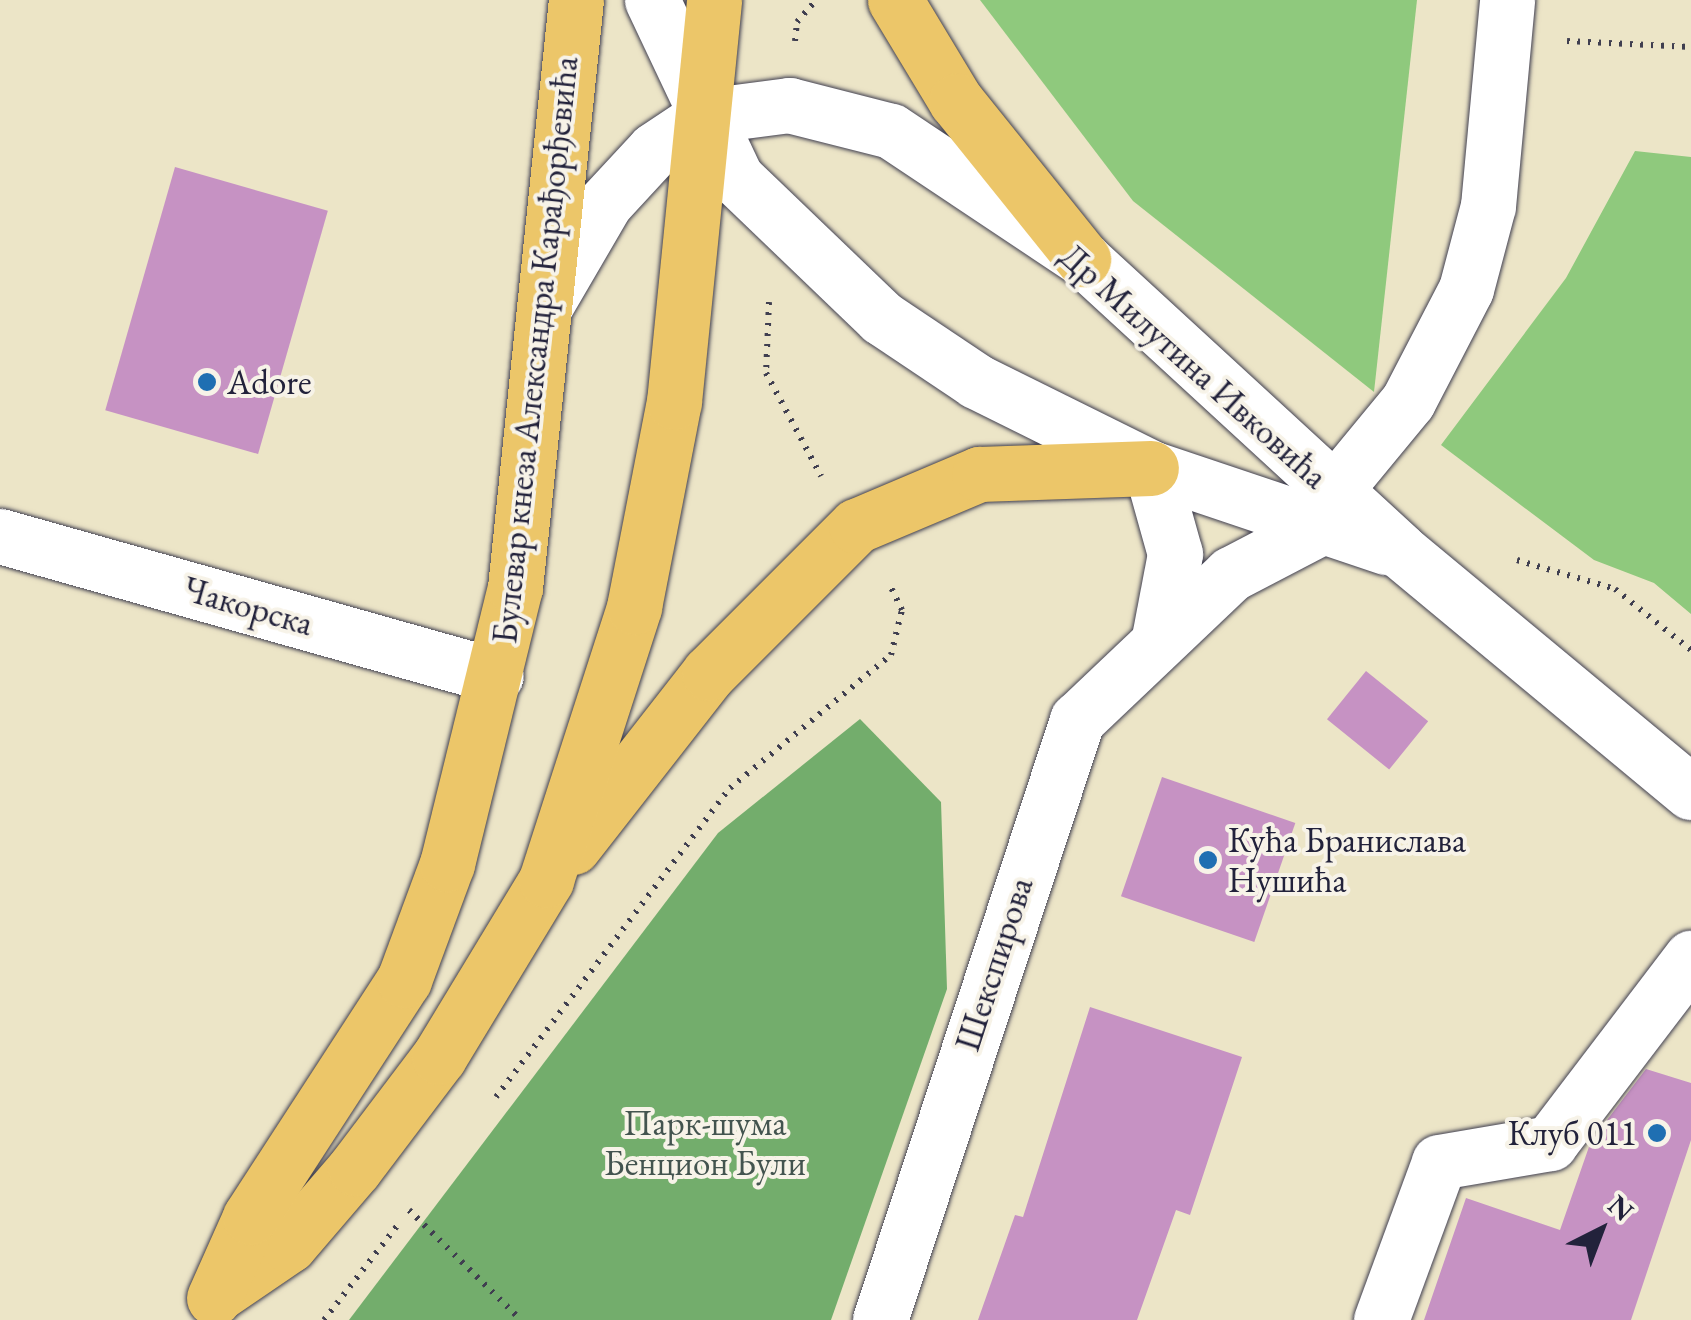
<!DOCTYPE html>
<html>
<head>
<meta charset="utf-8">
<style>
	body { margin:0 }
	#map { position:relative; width:1691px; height:1320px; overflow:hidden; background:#ece5c7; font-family:"EB Garamond",serif }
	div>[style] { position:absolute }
	.green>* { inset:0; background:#8fc97d }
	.forest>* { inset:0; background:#73ad6c }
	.building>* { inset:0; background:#c692c3; transform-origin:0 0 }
	.path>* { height:6px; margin-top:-3px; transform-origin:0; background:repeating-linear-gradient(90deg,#403f50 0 2.5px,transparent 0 10.5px) }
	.roads { filter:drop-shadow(0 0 2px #403f50) drop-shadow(0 0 2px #403f50) }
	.minor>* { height:55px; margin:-27.5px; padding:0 27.5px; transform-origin:27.5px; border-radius:27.5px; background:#fff }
	.major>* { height:55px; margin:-27.5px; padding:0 27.5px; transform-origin:27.5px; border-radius:27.5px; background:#ecc669 }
	.dots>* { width:28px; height:28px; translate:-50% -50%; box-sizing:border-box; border:5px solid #f7f3e8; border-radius:50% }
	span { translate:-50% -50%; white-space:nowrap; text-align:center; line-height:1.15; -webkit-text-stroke:8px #f7f3e8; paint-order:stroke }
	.street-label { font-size:35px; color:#22223b }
	.poi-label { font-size:35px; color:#22223b }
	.left { translate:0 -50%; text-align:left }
	.right { translate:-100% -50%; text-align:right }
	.park-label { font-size:35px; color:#43544f }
	.north { position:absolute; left:1551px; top:1180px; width:100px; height:100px; -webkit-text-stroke:8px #f7f3e8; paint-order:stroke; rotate:42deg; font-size:28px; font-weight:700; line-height:40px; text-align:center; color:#22223b }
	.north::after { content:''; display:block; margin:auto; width:35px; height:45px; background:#22223b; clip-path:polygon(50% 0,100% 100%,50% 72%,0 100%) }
</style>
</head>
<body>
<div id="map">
	<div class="green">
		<i style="clip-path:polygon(980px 0,1417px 0,1374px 392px,1133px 201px)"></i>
		<i style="clip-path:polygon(1635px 151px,1691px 157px,1691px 614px,1654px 583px,1594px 560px,1441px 445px,1566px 278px)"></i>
	</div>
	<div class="forest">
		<i style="clip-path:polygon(860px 719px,941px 802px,947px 989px,831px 1320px,349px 1320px,718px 833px)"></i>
	</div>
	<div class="building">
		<i style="left:175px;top:167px;width:159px;height:253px;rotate:16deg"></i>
		<i style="left:1366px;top:671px;width:80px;height:62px;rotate:39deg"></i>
		<i style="left:1162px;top:777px;width:141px;height:126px;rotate:19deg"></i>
		<i style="clip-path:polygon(1090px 1007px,1242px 1057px,1190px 1215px,1176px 1210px,1137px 1320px,978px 1320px,1015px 1215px,1023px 1217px)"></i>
		<i style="clip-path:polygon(1646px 1069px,1691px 1083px,1691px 1140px,1631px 1320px,1424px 1320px,1466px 1198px,1560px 1230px,1591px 1141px)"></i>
	</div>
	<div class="path">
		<i style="left:795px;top:41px;width:19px;rotate:-84deg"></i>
		<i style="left:797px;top:22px;width:29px;rotate:-49deg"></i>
		<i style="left:1567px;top:41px;width:124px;rotate:2.8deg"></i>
		<i style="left:769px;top:302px;width:71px;rotate:92.4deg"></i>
		<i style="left:766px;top:373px;width:117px;rotate:61.9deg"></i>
		<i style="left:1517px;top:560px;width:102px;rotate:16.5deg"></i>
		<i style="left:1615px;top:589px;width:97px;rotate:38.8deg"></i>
		<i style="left:496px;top:1097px;width:388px;rotate:-52.9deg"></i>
		<i style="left:730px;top:788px;width:209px;rotate:-39.6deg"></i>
		<i style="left:891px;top:655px;width:46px;rotate:-76.3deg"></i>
		<i style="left:902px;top:610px;width:30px;rotate:-116deg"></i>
		<i style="left:409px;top:1210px;width:157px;rotate:44.5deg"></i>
		<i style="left:324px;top:1320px;width:119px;rotate:-52.2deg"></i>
	</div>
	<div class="roads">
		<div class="minor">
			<i style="left:652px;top:0;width:197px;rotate:64.7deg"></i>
			<i style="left:736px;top:178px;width:202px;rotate:43.8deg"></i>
			<i style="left:882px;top:318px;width:113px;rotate:33.8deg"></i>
			<i style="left:976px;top:381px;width:195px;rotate:26.4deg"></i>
			<i style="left:1151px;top:468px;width:248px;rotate:18.6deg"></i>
			<i style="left:544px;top:308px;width:121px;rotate:-59.8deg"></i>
			<i style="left:605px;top:203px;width:72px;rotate:-47.2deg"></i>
			<i style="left:654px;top:150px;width:61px;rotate:-33.7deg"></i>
			<i style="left:705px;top:116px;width:85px;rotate:-7.5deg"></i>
			<i style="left:789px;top:105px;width:105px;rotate:14.3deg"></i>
			<i style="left:891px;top:131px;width:231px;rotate:33.7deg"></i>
			<i style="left:1083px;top:259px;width:430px;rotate:42.6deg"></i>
			<i style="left:1399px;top:550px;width:379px;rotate:39.7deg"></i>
			<i style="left:1151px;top:468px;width:89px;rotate:74.4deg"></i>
			<i style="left:1175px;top:554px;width:86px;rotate:100.8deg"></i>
			<i style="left:1333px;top:492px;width:118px;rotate:-50.5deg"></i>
			<i style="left:1408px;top:401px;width:126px;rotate:-62.6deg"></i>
			<i style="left:1466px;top:289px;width:86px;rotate:-75.2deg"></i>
			<i style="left:1488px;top:206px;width:207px;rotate:-84.7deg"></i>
			<i style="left:0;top:536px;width:515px;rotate:15.76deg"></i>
			<i style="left:880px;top:1320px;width:632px;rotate:-71.82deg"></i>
			<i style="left:1077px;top:720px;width:212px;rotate:-43.5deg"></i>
			<i style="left:1231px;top:574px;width:97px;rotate:-27.6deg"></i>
			<i style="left:1381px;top:1320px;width:168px;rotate:-69.8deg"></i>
			<i style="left:1439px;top:1162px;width:113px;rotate:-9.7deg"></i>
			<i style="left:1550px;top:1143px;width:233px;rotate:-52.7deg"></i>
		</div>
		<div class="major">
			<i style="left:895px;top:0;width:118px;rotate:58.9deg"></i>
			<i style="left:956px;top:101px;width:203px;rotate:51.2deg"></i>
			<i style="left:573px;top:847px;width:221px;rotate:-52deg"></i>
			<i style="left:709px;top:673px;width:208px;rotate:-45deg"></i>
			<i style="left:856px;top:526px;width:134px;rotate:-22.9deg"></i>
			<i style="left:979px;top:474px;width:172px;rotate:-2deg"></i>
			<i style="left:217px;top:1294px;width:87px;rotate:-34.2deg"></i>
			<i style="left:289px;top:1245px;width:101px;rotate:-49.4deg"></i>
			<i style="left:355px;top:1168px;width:139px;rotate:-52.9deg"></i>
			<i style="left:439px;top:1057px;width:207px;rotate:-58.8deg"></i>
			<i style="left:546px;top:880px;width:287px;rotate:-72.1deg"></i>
			<i style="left:634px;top:607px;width:209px;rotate:-79deg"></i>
			<i style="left:674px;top:402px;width:404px;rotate:-84.3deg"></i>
			<i style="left:214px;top:1298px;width:89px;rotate:-66deg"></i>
			<i style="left:250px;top:1217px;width:283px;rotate:-57deg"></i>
			<i style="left:404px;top:980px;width:124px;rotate:-69.7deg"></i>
			<i style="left:447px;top:864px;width:284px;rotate:-76.2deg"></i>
			<i style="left:515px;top:588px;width:591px;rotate:-84.08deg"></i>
		</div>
	</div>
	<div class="dots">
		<i style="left:207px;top:382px;background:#1f6fb2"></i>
		<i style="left:1208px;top:860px;background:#1f6fb2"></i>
		<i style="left:1657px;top:1133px;background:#1f6fb2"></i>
	</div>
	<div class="street-label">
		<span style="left:535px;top:350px;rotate:-84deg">Булевар кнеза Александра Карађорђевића</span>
		<span style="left:1194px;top:366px;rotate:42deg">Др Милутина Ивковића</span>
		<span style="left:248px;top:606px;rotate:16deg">Чакорска</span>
		<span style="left:994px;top:964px;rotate:-72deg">Шекспирова</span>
	</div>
	<div class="poi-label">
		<span class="left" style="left:227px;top:382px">Adore</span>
		<span class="left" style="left:1228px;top:860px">Кућа Бранислава<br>Нушића</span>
		<span class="right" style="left:1637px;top:1133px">Клуб 011</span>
	</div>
	<div class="park-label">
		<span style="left:705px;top:1143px">Парк-шума<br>Бенцион Були</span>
	</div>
	<div class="north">N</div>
</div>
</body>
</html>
